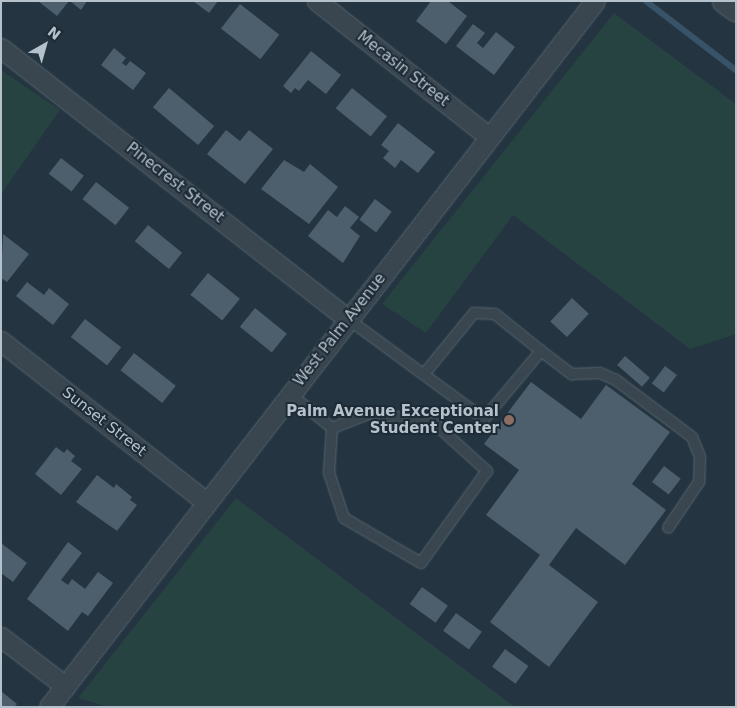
<!DOCTYPE html>
<html>
<head>
<meta charset="utf-8">
<style>
	body { margin:0 }
	#map { position:relative; width:737px; height:708px; overflow:hidden; background:#243541; font-family:"DejaVu Sans",sans-serif }
	div>[style] { position:absolute }
	.green>* { inset:0; background:#264241 }
	.stream>* { height:5.5px; margin:-2.75px; padding:0 2.75px; transform-origin:2.75px; border-radius:2.75px; background:#385368 }
	.building>* { inset:0; background:#4d5e6c; transform-origin:0 0 }
	.roads { filter:drop-shadow(0 0 1px #56646e) drop-shadow(0 0 1px #56646e) }
	.service>* { height:10px; margin:-5px; padding:0 5px; transform-origin:5px; border-radius:5px; background:#394650 }
	.minor>* { height:19px; margin:-9.5px; padding:0 9.5px; transform-origin:9.5px; border-radius:9.5px; background:#394650 }
	.tertiary>* { height:24px; margin:-12px; padding:0 12px; transform-origin:12px; border-radius:12px; background:#394650 }
	.dots>* { width:14px; height:14px; translate:-50% -50%; box-sizing:border-box; border:2px solid #1d2b36; border-radius:50% }
	span { translate:-50% -50%; white-space:nowrap; text-align:center; line-height:1.15; -webkit-text-stroke:4px #1d2b36; paint-order:stroke }
	.street-label { font-size:15px; color:#b5c1cb }
	.poi-label { font-size:15px; color:#b5c1cb; font-weight:700 }
	.right { translate:-100% -50%; text-align:right }
	.frame { position:absolute; inset:0; border:2px solid #b5c1cb; pointer-events:none }
	.north { position:absolute; left:20px; top:20px; width:50px; height:50px; -webkit-text-stroke:4px #1d2b36; paint-order:stroke; rotate:38deg; font-size:14px; font-weight:700; line-height:20px; text-align:center; color:#b5c1cb }
	.north::after { content:''; display:block; margin:auto; width:18px; height:22px; background:#b5c1cb; clip-path:polygon(50% 0,100% 100%,50% 72%,0 100%) }
</style>
</head>
<body>
<div id="map">
	<div class="green">
		<i style="clip-path:polygon(614px 13px,736px 104px,736px 334px,690px 349px,513px 215px,426px 333px,382px 304px)"></i>
		<i style="clip-path:polygon(1px 70px,60px 110px,1px 194px)"></i>
		<i style="clip-path:polygon(236px 498px,515px 707px,108px 707px,78px 698px)"></i>
	</div>
	<div class="stream">
		<i style="left:646px;top:1px;width:113px;rotate:37.5deg"></i>
	</div>
	<div class="building">
		<i style="clip-path:polygon(38px 1px,69px 1px,57px 16px)"></i>
		<i style="clip-path:polygon(70px 1px,87px 1px,81px 10px)"></i>
		<i style="clip-path:polygon(193px 1px,218px 1px,209px 13px)"></i>
		<i style="clip-path:polygon(431px 1px,448px 1px,467px 16px,446px 44px,416px 21px)"></i>
		<i style="left:240px;top:4px;width:50px;height:31px;rotate:38deg"></i>
		<i style="clip-path:polygon(473px 24px,485px 33px,477px 43px,483px 48px,496px 32px,515px 47px,494px 75px,456px 46px)"></i>
		<i style="clip-path:polygon(114px 48px,126px 58px,122px 63px,126px 66px,130px 61px,146px 73px,133px 90px,101px 65px)"></i>
		<i style="clip-path:polygon(311px 51px,341px 75px,326px 94px,308px 80px,299px 91px,295px 88px,291px 93px,283px 86px)"></i>
		<i style="left:169px;top:88px;width:59px;height:25px;rotate:40deg"></i>
		<i style="left:352px;top:88px;width:45px;height:26px;rotate:39deg"></i>
		<i style="clip-path:polygon(398px 123px,435px 152px,418px 173px,401px 160px,395px 168px,383px 158px,389px 151px,381px 145px)"></i>
		<i style="clip-path:polygon(226px 130px,240px 141px,249px 130px,273px 149px,245px 184px,207px 154px)"></i>
		<i style="left:61px;top:158px;width:29px;height:20px;rotate:38deg"></i>
		<i style="clip-path:polygon(284px 160px,304px 172px,310px 164px,338px 187px,309px 224px,261px 189px)"></i>
		<i style="left:96px;top:182px;width:42px;height:22px;rotate:38deg"></i>
		<i style="left:375px;top:199px;width:21px;height:26px;rotate:37deg"></i>
		<i style="clip-path:polygon(345px 206px,359px 217px,350px 228px,360px 236px,343px 263px,308px 236px,328px 210px,337px 217px)"></i>
		<i style="left:148px;top:225px;width:44px;height:21px;rotate:39deg"></i>
		<i style="clip-path:polygon(3px 234px,29px 254px,7px 282px,1px 278px)"></i>
		<i style="left:208px;top:273px;width:41px;height:28px;rotate:39deg"></i>
		<i style="clip-path:polygon(27px 282px,44px 295px,49px 288px,69px 304px,53px 325px,16px 296px)"></i>
		<i style="left:572px;top:298px;width:23px;height:32px;rotate:43deg"></i>
		<i style="left:255px;top:308px;width:41px;height:24px;rotate:39deg"></i>
		<i style="left:85px;top:319px;width:46px;height:23px;rotate:38deg"></i>
		<i style="left:134px;top:353px;width:53px;height:22px;rotate:38deg"></i>
		<i style="left:625px;top:356px;width:33px;height:12px;rotate:41deg"></i>
		<i style="left:665px;top:366px;width:15px;height:22px;rotate:37deg"></i>
		<i style="clip-path:polygon(531px 382px,581px 419px,606px 385px,670px 432px,632px 484px,666px 510px,625px 565px,576px 528px,549px 565px,598px 602px,549px 667px,490px 622px,540px 555px,486px 515px,519px 470px,484px 444px)"></i>
		<i style="clip-path:polygon(56px 447px,64px 453px,67px 449px,75px 456px,71px 461px,82px 469px,61px 495px,35px 474px)"></i>
		<i style="left:664px;top:466px;width:21px;height:20px;rotate:37deg"></i>
		<i style="clip-path:polygon(97px 475px,114px 488px,116px 484px,132px 497px,130px 500px,137px 505px,117px 531px,76px 502px)"></i>
		<i style="clip-path:polygon(68px 542px,82px 553px,61px 580px,68px 585px,72px 579px,85px 589px,98px 572px,113px 583px,88px 616px,82px 612px,68px 631px,27px 599px)"></i>
		<i style="clip-path:polygon(1px 543px,27px 563px,13px 582px,1px 573px)"></i>
		<i style="left:422px;top:587px;width:32px;height:21px;rotate:36deg"></i>
		<i style="left:456px;top:613px;width:32px;height:22px;rotate:36deg"></i>
		<i style="left:505px;top:649px;width:29px;height:22px;rotate:36deg"></i>
		<i style="clip-path:polygon(1px 691px,17px 704px,14px 707px,1px 707px)"></i>
	</div>
	<div class="roads">
		<div class="service">
			<i style="left:348px;top:319px;width:169px;rotate:36.3deg"></i>
			<i style="left:484px;top:419px;width:89px;rotate:-50deg"></i>
			<i style="left:541px;top:351px;width:39px;rotate:37deg"></i>
			<i style="left:572px;top:374px;width:28px;rotate:-2deg"></i>
			<i style="left:600px;top:373px;width:17px;rotate:24deg"></i>
			<i style="left:616px;top:380px;width:95px;rotate:36.9deg"></i>
			<i style="left:692px;top:437px;width:22px;rotate:68deg"></i>
			<i style="left:700px;top:457px;width:25px;rotate:92deg"></i>
			<i style="left:699px;top:482px;width:55px;rotate:124deg"></i>
			<i style="left:424px;top:374px;width:79px;rotate:-50.7deg"></i>
			<i style="left:474px;top:313px;width:21px;rotate:3deg"></i>
			<i style="left:495px;top:314px;width:59px;rotate:38.8deg"></i>
			<i style="left:290px;top:394px;width:54px;rotate:39deg"></i>
			<i style="left:371px;top:413px;width:64px;rotate:9deg"></i>
			<i style="left:434px;top:423px;width:72px;rotate:42.2deg"></i>
			<i style="left:487px;top:471px;width:113px;rotate:125.7deg"></i>
			<i style="left:421px;top:563px;width:89px;rotate:-149.7deg"></i>
			<i style="left:344px;top:518px;width:47px;rotate:-108.4deg"></i>
			<i style="left:329px;top:473px;width:45px;rotate:-86.2deg"></i>
			<i style="left:332px;top:428px;width:42px;rotate:-21deg"></i>
		</div>
		<div class="minor">
			<i style="left:317px;top:1px;width:219px;rotate:38.3deg"></i>
			<i style="left:1px;top:48px;width:440px;rotate:38deg"></i>
			<i style="left:1px;top:341px;width:261px;rotate:38.1deg"></i>
			<i style="left:1px;top:637px;width:81px;rotate:37.4deg"></i>
			<i style="left:49px;top:707px;width:892px;rotate:-52.28deg"></i>
		</div>
		<div class="tertiary">
			<i style="left:725px;top:1px;width:14px;rotate:36deg"></i>
		</div>
	</div>
	<div class="dots">
		<i style="left:509px;top:420px;background:#8d6e63"></i>
	</div>
	<div class="street-label">
		<span style="left:403px;top:69px;rotate:38deg">Mecasin Street</span>
		<span style="left:175px;top:183px;rotate:38deg">Pinecrest Street</span>
		<span style="left:340px;top:330px;rotate:-52deg">West Palm Avenue</span>
		<span style="left:104px;top:422px;rotate:38deg">Sunset Street</span>
	</div>
	<div class="poi-label">
		<span class="right" style="left:499px;top:420px">Palm Avenue Exceptional<br>Student Center</span>
	</div>
	<div class="frame"></div>
	<div class="north">N</div>
</div>
</body>
</html>
